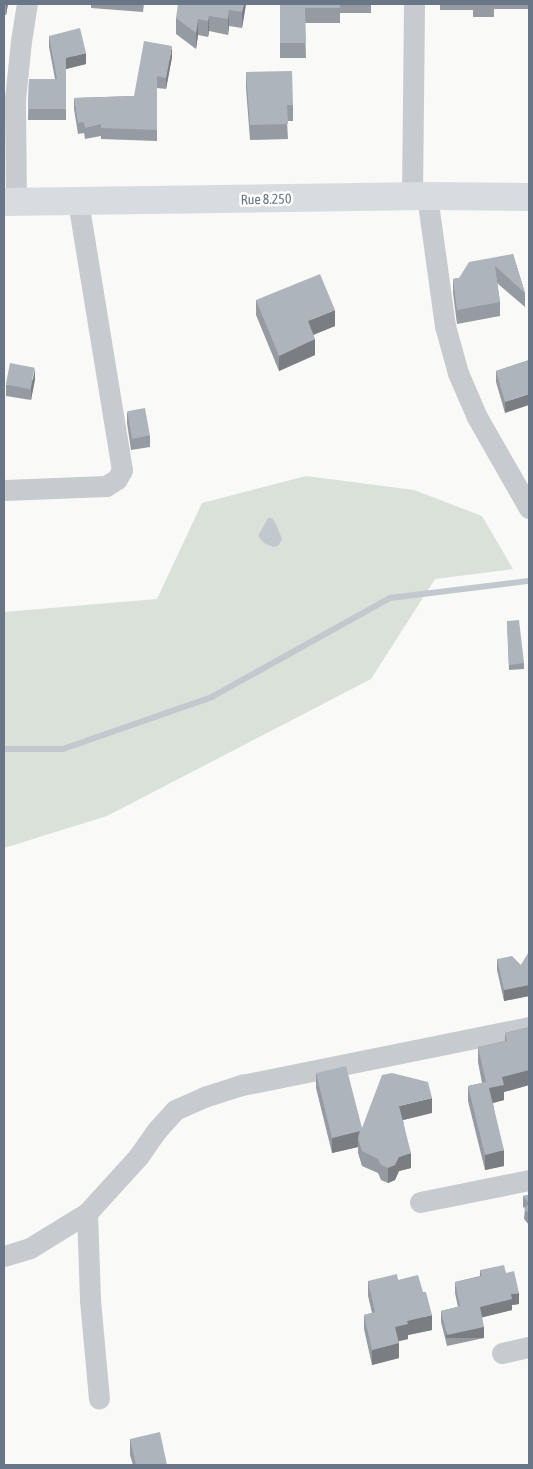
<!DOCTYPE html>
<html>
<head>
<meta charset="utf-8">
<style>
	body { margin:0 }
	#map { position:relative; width:533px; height:1469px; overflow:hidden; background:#f9f9f7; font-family:"Asap Condensed",sans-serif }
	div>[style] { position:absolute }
	.green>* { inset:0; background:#dae1d8 }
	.water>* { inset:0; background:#c1c9ce }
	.stream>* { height:5.5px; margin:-2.75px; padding:0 2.75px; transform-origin:2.75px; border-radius:2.75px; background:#c1c9ce }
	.street>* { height:21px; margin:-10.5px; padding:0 10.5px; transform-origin:10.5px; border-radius:10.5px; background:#c7cace }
	.highway>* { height:28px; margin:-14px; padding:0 14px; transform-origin:14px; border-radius:14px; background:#d8dbdf }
	.wall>* { inset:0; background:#969ba1 }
	.shaded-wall>* { inset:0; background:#7a7e83; transform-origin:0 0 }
	.building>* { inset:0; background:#aeb4bb; transform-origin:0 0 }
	span { translate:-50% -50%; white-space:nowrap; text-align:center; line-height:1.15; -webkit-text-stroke:5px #fff; paint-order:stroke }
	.street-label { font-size:14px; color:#697687 }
	.frame { position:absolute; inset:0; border:5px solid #697687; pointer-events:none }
</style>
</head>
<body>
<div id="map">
	<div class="green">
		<i style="clip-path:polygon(306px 476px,414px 490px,482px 516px,513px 569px,435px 579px,371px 679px,107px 816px,4px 848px,4px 612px,157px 599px,202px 503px)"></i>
	</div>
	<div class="water">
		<i style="clip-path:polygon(268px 518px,272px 518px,276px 524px,282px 539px,278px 546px,273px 547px,264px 543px,258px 536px)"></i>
	</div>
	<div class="stream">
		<i style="left:4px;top:749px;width:59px"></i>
		<i style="left:63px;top:749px;width:158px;rotate:-19.2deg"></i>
		<i style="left:212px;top:697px;width:204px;rotate:-29.1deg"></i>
		<i style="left:390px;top:598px;width:140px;rotate:-7deg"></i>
	</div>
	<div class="street">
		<i style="left:427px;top:196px;width:131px;rotate:82.1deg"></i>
		<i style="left:445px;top:326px;width:49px;rotate:74.5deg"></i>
		<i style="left:458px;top:373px;width:48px;rotate:66.6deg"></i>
		<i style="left:477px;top:417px;width:105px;rotate:60.3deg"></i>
		<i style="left:412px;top:197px;width:193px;rotate:-89.4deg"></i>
		<i style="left:16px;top:203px;width:104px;rotate:-90.6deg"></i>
		<i style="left:15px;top:99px;width:58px;rotate:-84.1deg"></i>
		<i style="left:21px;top:41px;width:37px;rotate:-81deg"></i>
		<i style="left:4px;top:490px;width:102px;rotate:-2.2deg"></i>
		<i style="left:106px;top:486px;width:13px;rotate:-32deg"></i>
		<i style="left:117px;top:479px;width:10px;rotate:-61deg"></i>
		<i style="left:122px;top:470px;width:272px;rotate:-99.3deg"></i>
		<i style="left:420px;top:1202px;width:111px;rotate:-11.4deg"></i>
		<i style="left:87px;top:1213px;width:87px;rotate:88deg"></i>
		<i style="left:90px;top:1300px;width:99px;rotate:84.8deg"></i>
		<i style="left:4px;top:1256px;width:27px;rotate:-17deg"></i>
		<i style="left:30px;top:1248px;width:67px;rotate:-31.6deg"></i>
		<i style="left:87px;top:1213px;width:76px;rotate:-47.7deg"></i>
		<i style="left:138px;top:1157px;width:33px;rotate:-55deg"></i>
		<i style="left:157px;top:1130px;width:27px;rotate:-48deg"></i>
		<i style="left:175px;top:1110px;width:32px;rotate:-24deg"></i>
		<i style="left:204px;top:1097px;width:40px;rotate:-18deg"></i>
		<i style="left:242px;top:1085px;width:293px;rotate:-11.4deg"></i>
		<i style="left:502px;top:1353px;width:28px;rotate:-13deg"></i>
	</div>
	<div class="highway">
		<i style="left:4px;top:202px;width:423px;rotate:-0.8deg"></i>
		<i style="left:427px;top:196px;width:102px;rotate:0.6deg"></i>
	</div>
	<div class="wall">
		<i style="clip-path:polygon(4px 4px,8px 4px,6px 15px,4px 15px)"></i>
		<i style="clip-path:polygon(91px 4px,144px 4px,143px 12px,91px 8px)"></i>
		<i style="clip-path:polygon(246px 4px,242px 28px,229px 26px,228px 35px,209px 31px,208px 37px,198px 35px,196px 49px,176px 34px,176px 18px)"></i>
		<i style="clip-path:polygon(280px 4px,371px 4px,371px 13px,340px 13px,340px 23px,305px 23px,306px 58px,280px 58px)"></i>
		<i style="clip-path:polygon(440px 4px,529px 4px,529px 9px,494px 9px,494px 17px,473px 17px,473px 10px,440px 10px)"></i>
		<i style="clip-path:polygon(49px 36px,86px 64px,66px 69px,66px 120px,28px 120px,29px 79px,55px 79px,49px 47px)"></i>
		<i style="clip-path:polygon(172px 57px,166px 89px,157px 88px,157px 141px,101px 139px,101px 136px,85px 139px,84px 133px,78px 134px,74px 109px,74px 98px,134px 96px)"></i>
		<i style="clip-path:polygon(246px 72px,293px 105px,293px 121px,287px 121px,288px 139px,250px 140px,246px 88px)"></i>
		<i style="clip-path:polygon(513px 254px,525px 293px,525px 307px,497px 283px,500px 302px,500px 316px,457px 324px,453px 293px,453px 279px,459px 278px)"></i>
		<i style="clip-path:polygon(256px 300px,335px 326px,313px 335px,315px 355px,279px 371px,256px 315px)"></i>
		<i style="clip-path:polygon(529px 360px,505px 413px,496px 382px,496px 371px)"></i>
		<i style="clip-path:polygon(35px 379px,31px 400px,6px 396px,6px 385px)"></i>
		<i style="clip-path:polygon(127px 412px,150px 436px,150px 447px,131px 450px,127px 423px)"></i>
		<i style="clip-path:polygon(507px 621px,524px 663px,524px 669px,509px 670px)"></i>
		<i style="clip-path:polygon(529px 952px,529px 996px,504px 1001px,497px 970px,497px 959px,521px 965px)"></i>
		<i style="clip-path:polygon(529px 1027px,529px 1085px,504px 1092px,504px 1100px,493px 1103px,504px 1166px,485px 1170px,468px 1101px,468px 1086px,482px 1083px,478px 1062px,478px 1047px,505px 1041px,505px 1033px)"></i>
		<i style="clip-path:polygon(316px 1073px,362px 1128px,432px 1113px,403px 1120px,411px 1168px,399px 1171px,395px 1180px,388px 1183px,381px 1180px,378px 1173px,362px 1166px,358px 1153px,358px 1147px,332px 1153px,316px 1088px)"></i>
		<i style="clip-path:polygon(529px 1195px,529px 1225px,524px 1219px,525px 1208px,523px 1207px,523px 1196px)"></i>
		<i style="clip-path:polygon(480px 1270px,506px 1273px,519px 1304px,512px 1305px,512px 1310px,482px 1317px,484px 1338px,447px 1346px,441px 1322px,441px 1311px,458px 1307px,455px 1293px,455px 1282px,480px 1276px)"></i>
		<i style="clip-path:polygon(398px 1280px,432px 1330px,408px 1335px,408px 1339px,399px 1341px,399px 1358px,372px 1365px,364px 1329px,364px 1315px,372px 1313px,368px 1296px,368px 1281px)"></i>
		<i style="clip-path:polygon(130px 1439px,167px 1465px,133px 1465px,130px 1455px)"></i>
	</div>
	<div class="shaded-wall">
		<i style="clip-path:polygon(6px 4px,8px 4px,6px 15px)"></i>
		<i style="clip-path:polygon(244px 4px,246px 4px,242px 28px,242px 12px)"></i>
		<i style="clip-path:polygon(229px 10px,229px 26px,228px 35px,228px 19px)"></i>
		<i style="clip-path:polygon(209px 16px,209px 31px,208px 37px,208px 21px)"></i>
		<i style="clip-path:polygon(198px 19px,198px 35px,196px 49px,196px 33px)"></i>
		<i style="clip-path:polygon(172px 46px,172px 57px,166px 89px,166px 78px)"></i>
		<i style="clip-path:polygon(86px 53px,86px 64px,66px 69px,66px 120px,66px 58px)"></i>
		<i style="clip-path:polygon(335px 310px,335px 326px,308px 337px,308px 321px)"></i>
		<i style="clip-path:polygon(315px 339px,315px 355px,279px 371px,279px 356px)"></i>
		<i style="clip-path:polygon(35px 368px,35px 379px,31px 400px,31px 389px)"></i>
		<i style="clip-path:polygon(529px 394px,529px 405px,505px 413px,505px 402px)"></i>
		<i style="clip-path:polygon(529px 985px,529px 996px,504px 1001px,504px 990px)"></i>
		<i style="clip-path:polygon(529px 1070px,529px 1085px,504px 1092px,504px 1100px,489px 1104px,489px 1088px,502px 1077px)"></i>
		<i style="clip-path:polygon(432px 1098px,432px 1113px,399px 1121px,399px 1106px)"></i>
		<i style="clip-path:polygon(360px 1131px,358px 1138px,358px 1147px,332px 1153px,332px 1138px)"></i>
		<i style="clip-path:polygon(504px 1150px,504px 1166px,485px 1170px,485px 1155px)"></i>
		<i style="clip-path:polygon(411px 1153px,411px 1168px,399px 1171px,395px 1180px,388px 1183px,388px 1168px,399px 1157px)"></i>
		<i style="clip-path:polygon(519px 1293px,519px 1304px,512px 1305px,512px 1310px,480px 1318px,480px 1307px,511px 1294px)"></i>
		<i style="clip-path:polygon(432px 1315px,432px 1330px,408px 1335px,408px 1339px,395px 1342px,395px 1327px,407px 1321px)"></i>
		<i style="left:484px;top:1327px;width:11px;height:38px;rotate:90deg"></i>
		<i style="clip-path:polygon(399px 1343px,399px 1358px,372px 1365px,372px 1350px)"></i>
	</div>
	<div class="building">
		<i style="clip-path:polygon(178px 4px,244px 4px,242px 12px,229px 10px,228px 19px,209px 16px,208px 21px,198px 19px,196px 33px,176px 18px)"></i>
		<i style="clip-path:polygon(280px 4px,340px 4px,340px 8px,305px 8px,306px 43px,280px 43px)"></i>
		<i style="clip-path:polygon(80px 28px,86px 53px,66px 58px,66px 109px,28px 109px,29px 79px,57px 79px,49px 36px)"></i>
		<i style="clip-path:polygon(144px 41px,172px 46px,166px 78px,157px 76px,157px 130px,101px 128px,101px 124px,85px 128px,84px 122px,78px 123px,74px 98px,134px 96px)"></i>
		<i style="clip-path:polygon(292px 71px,293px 105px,287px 105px,288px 124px,250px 125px,246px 72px)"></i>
		<i style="clip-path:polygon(513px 254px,525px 293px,495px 266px,500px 302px,457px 310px,453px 279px,459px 278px,469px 262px)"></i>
		<i style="clip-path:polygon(320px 274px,335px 310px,308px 321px,315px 339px,279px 356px,256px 300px)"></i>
		<i style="clip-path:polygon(529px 360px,529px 394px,505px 402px,496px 371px)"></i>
		<i style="left:10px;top:363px;width:25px;height:22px;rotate:11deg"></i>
		<i style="left:145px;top:408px;width:28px;height:18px;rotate:80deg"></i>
		<i style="clip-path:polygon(519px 620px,524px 663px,509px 665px,507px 621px)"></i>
		<i style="clip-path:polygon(529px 952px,529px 985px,504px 990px,497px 959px,512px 956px,521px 965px)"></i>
		<i style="clip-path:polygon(529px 1027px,529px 1070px,502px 1077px,504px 1085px,489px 1088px,504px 1150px,485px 1155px,468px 1086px,486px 1082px,478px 1047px,507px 1041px,505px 1033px)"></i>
		<i style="clip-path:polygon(346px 1066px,362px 1128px,382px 1075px,392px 1073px,428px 1082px,432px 1098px,399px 1106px,411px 1153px,399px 1157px,395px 1165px,388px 1168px,381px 1165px,378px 1159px,362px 1151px,358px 1138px,360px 1131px,332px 1138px,316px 1073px)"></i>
		<i style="clip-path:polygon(529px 1195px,529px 1204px,523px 1196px)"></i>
		<i style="clip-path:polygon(529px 1204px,529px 1214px,524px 1208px)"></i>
		<i style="clip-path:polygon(504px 1265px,506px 1273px,514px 1271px,519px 1293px,511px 1294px,512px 1299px,480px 1307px,484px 1327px,447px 1335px,441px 1311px,460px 1306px,455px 1282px,482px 1276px,480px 1270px)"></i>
		<i style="clip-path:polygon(397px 1274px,398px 1280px,418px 1275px,423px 1292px,426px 1292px,432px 1315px,407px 1321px,408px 1324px,395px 1327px,399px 1343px,372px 1350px,364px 1315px,375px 1312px,368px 1281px)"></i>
		<i style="clip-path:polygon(160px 1432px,167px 1465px,136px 1465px,130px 1439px)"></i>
	</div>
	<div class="street-label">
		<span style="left:266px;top:199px;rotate:-1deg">Rue 8.250</span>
	</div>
	<div class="frame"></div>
</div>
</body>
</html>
